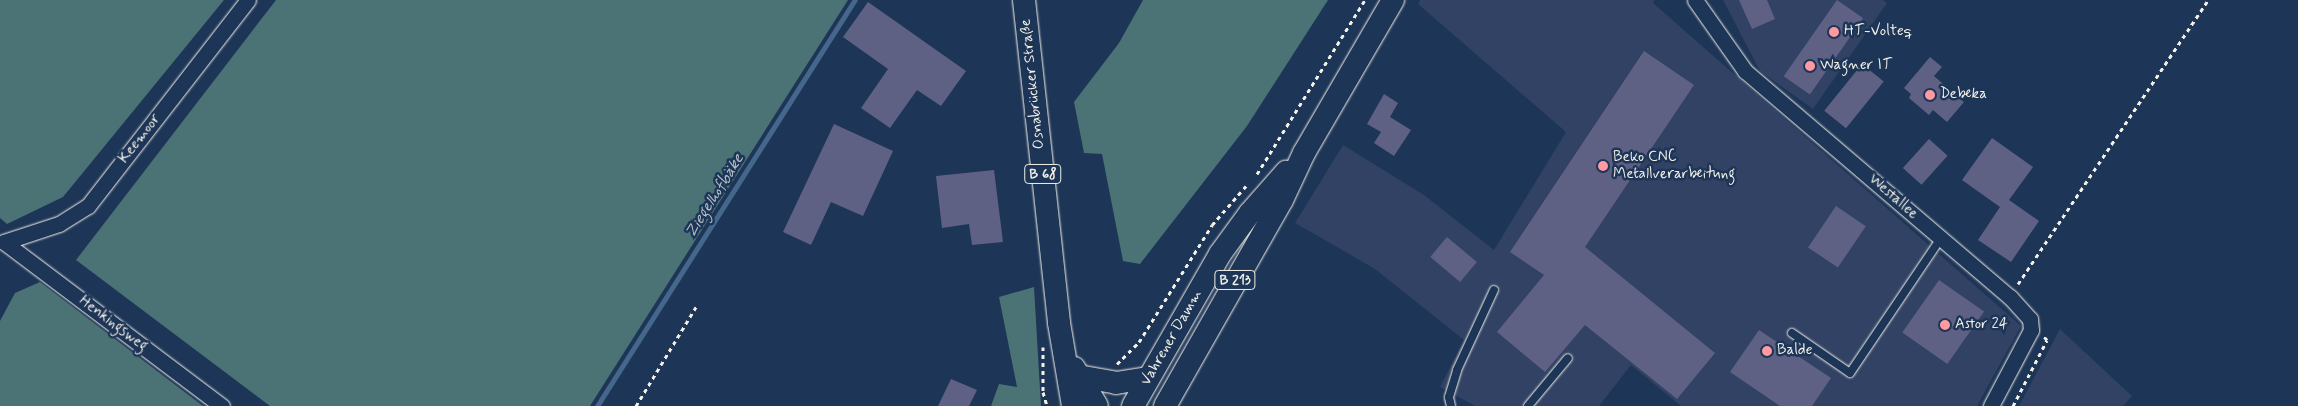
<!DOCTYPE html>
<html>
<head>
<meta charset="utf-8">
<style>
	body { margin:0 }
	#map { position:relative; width:2298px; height:406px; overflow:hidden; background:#1d3557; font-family:Mynerve,sans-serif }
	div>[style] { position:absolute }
	.built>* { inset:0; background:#314264 }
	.green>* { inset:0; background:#4b7275 }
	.stream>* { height:5px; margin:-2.5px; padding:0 2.5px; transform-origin:2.5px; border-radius:2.5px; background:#45678b }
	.building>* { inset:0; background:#5f6184; transform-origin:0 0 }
	.path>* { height:3px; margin-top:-1.5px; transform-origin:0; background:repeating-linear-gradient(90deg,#f4f1e8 0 4px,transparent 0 8px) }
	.roads { filter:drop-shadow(0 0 1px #f4f1e8) drop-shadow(0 0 1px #f4f1e8) }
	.lane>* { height:8px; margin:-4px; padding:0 4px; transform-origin:4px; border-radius:4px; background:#1d3557 }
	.street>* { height:15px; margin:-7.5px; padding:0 7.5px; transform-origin:7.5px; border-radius:7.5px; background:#1d3557 }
	.primary>* { height:22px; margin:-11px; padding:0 11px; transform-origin:11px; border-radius:11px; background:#1d3557 }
	.dots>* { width:14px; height:14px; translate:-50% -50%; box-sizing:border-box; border:2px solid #1d3557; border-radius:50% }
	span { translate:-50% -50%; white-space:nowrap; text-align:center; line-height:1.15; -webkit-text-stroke:5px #1d3557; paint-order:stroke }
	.shield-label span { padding:1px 4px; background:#1d3557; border:1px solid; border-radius:4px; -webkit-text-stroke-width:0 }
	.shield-label { font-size:14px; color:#f4f1e8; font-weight:700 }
	.poi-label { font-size:15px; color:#f4f1e8 }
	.left { translate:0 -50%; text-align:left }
	.street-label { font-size:15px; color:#f4f1e8 }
	.water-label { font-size:16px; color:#b7c1c7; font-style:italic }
</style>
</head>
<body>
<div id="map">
	<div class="built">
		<i style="clip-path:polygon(1420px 0,1654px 0,1653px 3px,2021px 326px,1977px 406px,1681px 406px,1631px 365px,1599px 406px,1475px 406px,1440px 387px,1464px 340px,1375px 269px,1295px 223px,1343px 145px,1424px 195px,1494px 250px,1566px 132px,1418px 4px)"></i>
		<i style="clip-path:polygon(1723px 0,1883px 0,1887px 3px,1813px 109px,1760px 71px)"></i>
		<i style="clip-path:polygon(2060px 329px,2132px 396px,2123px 406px,2019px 406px)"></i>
	</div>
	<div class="green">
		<i style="clip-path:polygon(0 0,224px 0,63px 197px,7px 224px,0 218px)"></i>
		<i style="clip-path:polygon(276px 0,848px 0,590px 406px,270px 406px,76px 260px)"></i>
		<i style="clip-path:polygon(1143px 0,1328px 0,1247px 126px,1140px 264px,1123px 261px,1102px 154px,1084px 153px,1074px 102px,1119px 43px)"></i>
		<i style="clip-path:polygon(40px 282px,203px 406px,0 406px,0 321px,15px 293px)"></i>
		<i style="clip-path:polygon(1034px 287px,1041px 406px,991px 406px,999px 384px,1017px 387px,999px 297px)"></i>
	</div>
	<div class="stream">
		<i style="left:597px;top:406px;width:481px;rotate:-57.6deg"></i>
	</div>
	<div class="building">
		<i style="clip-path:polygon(1739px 0,1767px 0,1775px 19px,1752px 29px)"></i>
		<i style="left:1837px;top:0;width:32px;height:93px;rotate:35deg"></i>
		<i style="clip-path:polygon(868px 2px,966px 71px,941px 106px,917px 90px,890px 128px,861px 108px,888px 69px,843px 37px)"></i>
		<i style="clip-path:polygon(1644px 51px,1694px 85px,1585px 247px,1715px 353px,1677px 399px,1585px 325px,1545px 372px,1497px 332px,1544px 275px,1510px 252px)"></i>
		<i style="clip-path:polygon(1930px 57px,1942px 67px,1934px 76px,1964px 102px,1947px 122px,1933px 110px,1929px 115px,1909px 98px,1911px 94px,1904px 88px)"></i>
		<i style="left:1862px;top:64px;width:28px;height:60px;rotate:39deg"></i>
		<i style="clip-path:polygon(1384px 94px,1398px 103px,1390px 117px,1411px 130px,1394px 156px,1374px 143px,1381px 132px,1367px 124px)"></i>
		<i style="clip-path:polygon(834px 124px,893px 151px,863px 216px,831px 202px,811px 245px,783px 232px)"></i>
		<i style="clip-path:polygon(1992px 138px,2033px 167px,2009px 200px,2039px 221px,2011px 262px,1978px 240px,2000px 207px,1962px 180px)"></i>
		<i style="left:1929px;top:139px;width:25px;height:39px;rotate:42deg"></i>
		<i style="clip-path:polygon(994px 170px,1003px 242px,972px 245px,969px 224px,942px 228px,936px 176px)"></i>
		<i style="left:1836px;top:206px;width:36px;height:50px;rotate:34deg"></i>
		<i style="left:1447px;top:237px;width:39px;height:26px;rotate:40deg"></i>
		<i style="left:1939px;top:280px;width:55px;height:64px;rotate:35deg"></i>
		<i style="clip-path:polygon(1759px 330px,1831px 378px,1812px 406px,1780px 406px,1730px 372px)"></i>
		<i style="clip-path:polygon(951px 379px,977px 390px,969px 406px,938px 406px)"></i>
	</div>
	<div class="path">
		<i style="left:1257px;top:174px;width:205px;rotate:-58.2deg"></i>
		<i style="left:2018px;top:284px;width:342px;rotate:-56.2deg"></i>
		<i style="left:1043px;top:347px;width:45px;rotate:90deg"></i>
		<i style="left:1043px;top:392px;width:15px;rotate:74deg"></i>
		<i style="left:1117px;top:364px;width:31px;rotate:-45deg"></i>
		<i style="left:1139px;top:342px;width:138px;rotate:-58deg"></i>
		<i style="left:1212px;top:225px;width:52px;rotate:-48.9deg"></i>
		<i style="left:636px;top:406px;width:116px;rotate:-58.8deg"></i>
		<i style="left:2013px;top:406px;width:74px;rotate:-62.7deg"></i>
		<i style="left:2047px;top:340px;width:6px;rotate:-129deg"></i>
	</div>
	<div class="roads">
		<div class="lane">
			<i style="left:1792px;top:333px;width:70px;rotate:34.6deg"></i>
			<i style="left:1850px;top:373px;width:163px;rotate:-56deg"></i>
			<i style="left:1451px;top:406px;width:9px;rotate:-103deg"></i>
			<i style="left:1449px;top:397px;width:28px;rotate:-73deg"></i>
			<i style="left:1457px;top:370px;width:88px;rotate:-65.2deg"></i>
			<i style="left:1528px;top:406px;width:62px;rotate:-50.2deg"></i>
		</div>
		<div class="street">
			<i style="left:1695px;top:0;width:87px;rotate:54.8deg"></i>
			<i style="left:1745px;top:71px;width:348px;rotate:40.5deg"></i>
			<i style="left:2010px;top:297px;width:30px;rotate:48deg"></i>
			<i style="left:2030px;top:319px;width:11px;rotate:85deg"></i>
			<i style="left:2031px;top:330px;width:86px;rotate:117.8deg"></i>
			<i style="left:4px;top:242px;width:58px;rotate:-18.1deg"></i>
			<i style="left:59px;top:224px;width:34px;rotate:-32deg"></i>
			<i style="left:88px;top:206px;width:261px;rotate:-52.2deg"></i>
			<i style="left:4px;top:242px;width:273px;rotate:37deg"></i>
		</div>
		<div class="primary">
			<i style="left:1024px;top:0;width:325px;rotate:83.8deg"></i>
			<i style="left:1059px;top:323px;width:84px;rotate:80.4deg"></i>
			<i style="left:1074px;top:368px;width:44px;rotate:58.8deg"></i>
			<i style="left:1078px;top:376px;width:39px;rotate:10deg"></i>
			<i style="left:1116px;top:383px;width:32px;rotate:-9deg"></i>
			<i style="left:1133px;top:406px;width:175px;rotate:-60.2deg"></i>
			<i style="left:1220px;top:254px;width:51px;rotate:-53.8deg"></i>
			<i style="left:1250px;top:213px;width:55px;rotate:-48.7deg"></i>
			<i style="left:1165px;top:406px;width:237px;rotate:-60.4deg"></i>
			<i style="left:1282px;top:200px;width:52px;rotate:-64.9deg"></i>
			<i style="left:1304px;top:153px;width:177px;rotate:-59.8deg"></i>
		</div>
	</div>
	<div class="dots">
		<i style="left:1834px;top:32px;background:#ff9aa2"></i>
		<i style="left:1810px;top:66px;background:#ff9aa2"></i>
		<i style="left:1930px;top:95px;background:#ff9aa2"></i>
		<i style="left:1603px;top:166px;background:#ff9aa2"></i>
		<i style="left:1945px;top:325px;background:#ff9aa2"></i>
		<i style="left:1767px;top:351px;background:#ff9aa2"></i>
	</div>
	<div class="shield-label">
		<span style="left:1043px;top:174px">B 68</span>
		<span style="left:1235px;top:280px">B 213</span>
	</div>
	<div class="poi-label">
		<span class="left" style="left:1844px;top:32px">HT-Volteq</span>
		<span class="left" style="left:1820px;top:66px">Wagner IT</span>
		<span class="left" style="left:1940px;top:95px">Debeka</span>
		<span class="left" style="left:1613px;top:166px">Beko CNC<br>Metallverarbeitung</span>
		<span class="left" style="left:1955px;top:325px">Astor 24</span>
		<span class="left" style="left:1777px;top:351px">Balde</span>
	</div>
	<div class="street-label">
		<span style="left:1033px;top:84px;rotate:-96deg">Osnabrücker Straße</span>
		<span style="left:140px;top:139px;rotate:-52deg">Keemoor</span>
		<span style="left:1893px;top:197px;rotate:41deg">Westallee</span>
		<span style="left:113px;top:324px;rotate:37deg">Henkingsweg</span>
		<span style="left:1172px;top:338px;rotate:-60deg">Vahrener Damm</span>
	</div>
	<div class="water-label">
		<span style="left:715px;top:196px;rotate:-58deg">Ziegelhofbäke</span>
	</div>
</div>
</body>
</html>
